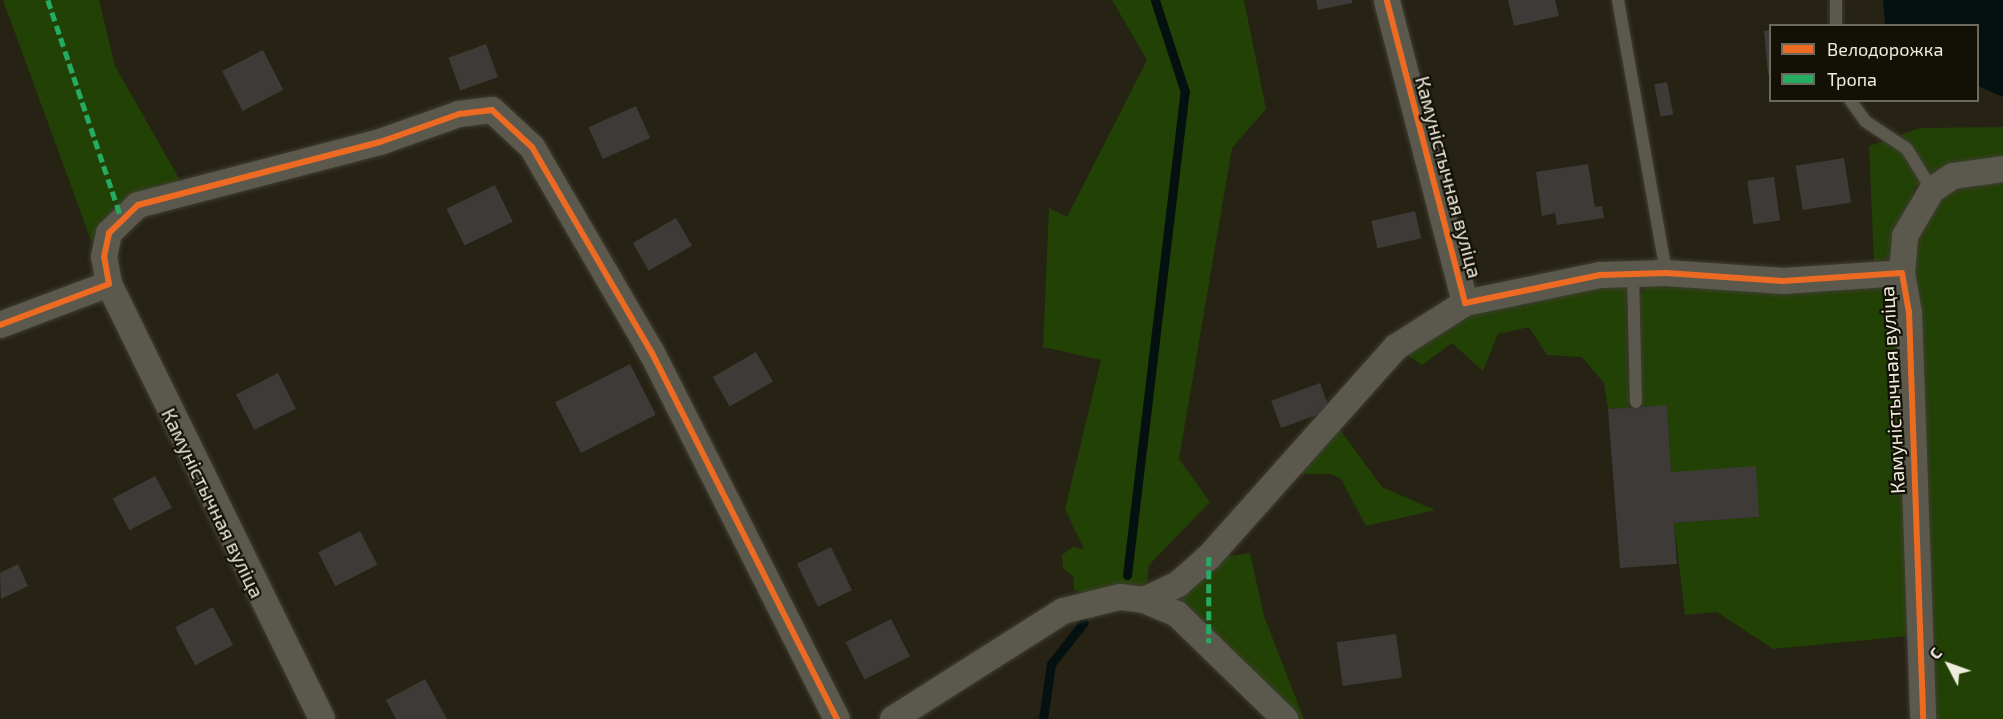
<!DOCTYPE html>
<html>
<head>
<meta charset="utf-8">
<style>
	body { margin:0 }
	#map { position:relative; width:2003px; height:719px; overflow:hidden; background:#262214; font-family:"Exo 2",sans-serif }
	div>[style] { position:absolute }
	.green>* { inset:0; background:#224105 }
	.water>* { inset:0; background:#051010 }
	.stream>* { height:9px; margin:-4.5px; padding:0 4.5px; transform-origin:4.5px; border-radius:4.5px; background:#051010 }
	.building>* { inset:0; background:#3d3a38; transform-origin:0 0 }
	.roads { filter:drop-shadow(0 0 2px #403d32) drop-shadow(0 0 2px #403d32) }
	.service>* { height:12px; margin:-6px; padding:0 6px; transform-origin:6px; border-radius:6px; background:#5b594e }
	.minor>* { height:26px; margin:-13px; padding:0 13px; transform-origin:13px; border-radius:13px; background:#5b594e }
	.quiet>* { height:4.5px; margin-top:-2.25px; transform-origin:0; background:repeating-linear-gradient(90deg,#26ab63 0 9px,transparent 0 13.5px) }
	.cycleway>* { height:6px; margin:-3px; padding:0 3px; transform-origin:3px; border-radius:3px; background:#ed6a23 }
	span { translate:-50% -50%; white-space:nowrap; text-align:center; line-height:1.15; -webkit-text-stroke:4.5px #131006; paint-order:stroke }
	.street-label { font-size:20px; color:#f0ecdd }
	.legend { position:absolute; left:1769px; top:24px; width:210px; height:78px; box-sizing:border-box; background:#131006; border:2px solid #6b685c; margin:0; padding:8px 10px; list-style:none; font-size:18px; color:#f0ecdd }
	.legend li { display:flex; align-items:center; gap:12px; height:30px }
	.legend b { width:30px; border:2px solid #6b685c }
	.north { position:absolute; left:1919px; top:635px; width:60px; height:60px; -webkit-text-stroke:4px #131006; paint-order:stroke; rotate:311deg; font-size:16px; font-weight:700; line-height:24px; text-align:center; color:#f0ecdd }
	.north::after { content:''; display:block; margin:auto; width:21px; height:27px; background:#f0ecdd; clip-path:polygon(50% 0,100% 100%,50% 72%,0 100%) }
</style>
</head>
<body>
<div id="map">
	<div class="green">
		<i style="clip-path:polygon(3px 0,99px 0,115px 66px,181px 182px,135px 195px,115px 207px,93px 246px)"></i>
		<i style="clip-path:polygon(1112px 0,1244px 0,1266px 109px,1232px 148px,1179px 459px,1210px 502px,1149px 565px,1146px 592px,1170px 582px,1197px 547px,1220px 549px,1230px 556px,1250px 553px,1264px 616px,1304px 719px,1295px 719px,1211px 634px,1074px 590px,1073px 576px,1063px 569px,1062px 555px,1073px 547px,1084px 549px,1065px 509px,1101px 360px,1043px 347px,1049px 208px,1067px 217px,1147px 60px)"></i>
		<i style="clip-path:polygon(2003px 127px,2003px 161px,1935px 171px,1915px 187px,1889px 259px,1874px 262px,1869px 146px,1920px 128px)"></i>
		<i style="clip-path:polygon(2003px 177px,2003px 719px,1933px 719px,1911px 273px,1922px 215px,1957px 184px)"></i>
		<i style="clip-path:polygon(1620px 283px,1626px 290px,1629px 408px,1608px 409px,1604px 383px,1582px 357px,1547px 355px,1529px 327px,1498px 334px,1483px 371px,1452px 343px,1422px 365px,1401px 351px,1475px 307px)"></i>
		<i style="clip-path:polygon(1878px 283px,1896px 300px,1908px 636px,1773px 649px,1717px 612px,1685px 615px,1674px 523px,1759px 517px,1671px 472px,1667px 406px,1642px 407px,1640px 295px,1648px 285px)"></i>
		<i style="clip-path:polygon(1338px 427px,1382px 487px,1435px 510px,1366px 526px,1341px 479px,1331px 474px,1295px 474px)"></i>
	</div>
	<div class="water">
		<i style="clip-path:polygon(1883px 0,2003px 0,2003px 97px,1978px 86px,1978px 26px,1885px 25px)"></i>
	</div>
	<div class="stream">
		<i style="left:1127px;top:575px;width:486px;rotate:-83.2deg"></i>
		<i style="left:1185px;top:92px;width:97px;rotate:-108.1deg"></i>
		<i style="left:1043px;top:719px;width:56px;rotate:-81.7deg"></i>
		<i style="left:1051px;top:664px;width:53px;rotate:-51.8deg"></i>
	</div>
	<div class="building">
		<i style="clip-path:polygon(1316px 0,1352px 0,1352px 3px,1318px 10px)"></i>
		<i style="clip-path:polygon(1508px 0,1555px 0,1559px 16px,1514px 26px)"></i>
		<i style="clip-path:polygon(1770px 30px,1770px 73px,1768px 74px,1764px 31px)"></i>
		<i style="left:486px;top:44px;width:35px;height:40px;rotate:70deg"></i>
		<i style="left:263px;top:50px;width:45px;height:46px;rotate:63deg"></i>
		<i style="left:1667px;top:82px;width:33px;height:13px;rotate:79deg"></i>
		<i style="left:636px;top:106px;width:35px;height:52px;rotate:66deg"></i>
		<i style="left:1844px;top:158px;width:45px;height:49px;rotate:81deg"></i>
		<i style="clip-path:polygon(1588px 164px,1595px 207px,1602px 206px,1604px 218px,1557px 225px,1555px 213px,1542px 216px,1536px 172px)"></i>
		<i style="left:1774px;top:177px;width:44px;height:27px;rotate:82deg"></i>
		<i style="left:495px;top:185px;width:41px;height:54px;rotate:64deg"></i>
		<i style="left:1415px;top:211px;width:28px;height:45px;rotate:77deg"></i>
		<i style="left:676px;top:218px;width:32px;height:50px;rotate:60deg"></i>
		<i style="left:756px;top:352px;width:34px;height:50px;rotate:60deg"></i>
		<i style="left:630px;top:364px;width:57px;height:84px;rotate:63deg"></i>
		<i style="left:278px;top:373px;width:40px;height:47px;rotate:63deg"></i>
		<i style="left:1320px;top:383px;width:29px;height:52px;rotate:70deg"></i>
		<i style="clip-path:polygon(1667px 405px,1671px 472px,1756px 466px,1759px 517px,1674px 523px,1677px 564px,1620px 568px,1608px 409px)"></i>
		<i style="left:155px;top:476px;width:36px;height:48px;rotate:62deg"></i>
		<i style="left:360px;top:531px;width:38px;height:47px;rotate:63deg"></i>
		<i style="left:831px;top:547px;width:48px;height:38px;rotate:64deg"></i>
		<i style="clip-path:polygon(18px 564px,28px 586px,1px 599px,0 573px)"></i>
		<i style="left:213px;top:607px;width:43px;height:43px;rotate:62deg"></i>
		<i style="left:891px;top:619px;width:42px;height:51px;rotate:63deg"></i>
		<i style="left:1396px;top:634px;width:44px;height:60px;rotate:82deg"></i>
		<i style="clip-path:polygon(425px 679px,447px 719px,396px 719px,386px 700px)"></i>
	</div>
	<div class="roads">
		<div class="service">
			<i style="left:1618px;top:0;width:277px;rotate:80deg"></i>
			<i style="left:1836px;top:0;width:26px;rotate:90deg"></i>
			<i style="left:1850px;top:100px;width:26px;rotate:54deg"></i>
			<i style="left:1865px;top:121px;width:50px;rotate:33.7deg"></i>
			<i style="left:1907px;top:149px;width:48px;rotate:58.6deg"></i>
			<i style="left:1633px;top:274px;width:128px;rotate:88.7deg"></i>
		</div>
		<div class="minor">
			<i style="left:1387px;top:1px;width:312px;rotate:75.5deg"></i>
			<i style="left:1465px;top:303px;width:138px;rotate:-11.7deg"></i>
			<i style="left:1600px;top:275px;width:66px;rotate:-1.7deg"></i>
			<i style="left:1666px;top:273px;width:117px;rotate:3.9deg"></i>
			<i style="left:1783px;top:281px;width:119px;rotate:-3.8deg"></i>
			<i style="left:1902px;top:273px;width:40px;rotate:80deg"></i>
			<i style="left:1909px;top:312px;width:407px;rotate:88deg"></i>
			<i style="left:1902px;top:273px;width:37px;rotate:-85deg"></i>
			<i style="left:1905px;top:236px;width:53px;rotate:-59.6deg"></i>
			<i style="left:1932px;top:190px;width:25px;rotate:-34deg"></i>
			<i style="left:1953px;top:176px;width:50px;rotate:-8deg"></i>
			<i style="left:109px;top:284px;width:484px;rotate:63.9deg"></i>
			<i style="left:0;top:325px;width:116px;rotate:-20.6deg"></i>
			<i style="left:109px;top:284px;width:27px;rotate:-100deg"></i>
			<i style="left:104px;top:257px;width:25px;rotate:-78deg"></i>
			<i style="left:109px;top:233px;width:40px;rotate:-44deg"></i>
			<i style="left:138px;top:205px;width:250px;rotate:-14.6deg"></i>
			<i style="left:380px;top:142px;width:84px;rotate:-19.5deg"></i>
			<i style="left:459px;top:114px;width:33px;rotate:-7deg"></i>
			<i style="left:492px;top:110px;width:54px;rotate:42.8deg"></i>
			<i style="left:532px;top:147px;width:238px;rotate:59.8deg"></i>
			<i style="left:652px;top:353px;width:410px;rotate:63.2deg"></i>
			<i style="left:1144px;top:600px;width:38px;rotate:-25deg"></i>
			<i style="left:1178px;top:584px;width:41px;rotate:-41.1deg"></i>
			<i style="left:1209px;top:557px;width:281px;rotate:-48.3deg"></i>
			<i style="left:1396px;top:347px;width:82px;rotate:-32.5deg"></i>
			<i style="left:893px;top:719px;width:201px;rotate:-32.4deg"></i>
			<i style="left:1063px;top:611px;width:59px;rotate:-13.8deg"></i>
			<i style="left:1120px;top:597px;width:24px;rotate:7deg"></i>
			<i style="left:1144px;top:600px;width:36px;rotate:23deg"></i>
			<i style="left:1177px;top:614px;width:151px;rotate:44.2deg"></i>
		</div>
	</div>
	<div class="quiet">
		<i style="left:48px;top:0;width:229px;rotate:71.4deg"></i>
		<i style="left:1209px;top:557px;width:86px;rotate:90deg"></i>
	</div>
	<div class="cycleway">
		<i style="left:1387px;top:1px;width:312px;rotate:75.5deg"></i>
		<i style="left:1465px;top:303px;width:138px;rotate:-11.7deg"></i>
		<i style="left:1600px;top:275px;width:66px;rotate:-1.7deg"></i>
		<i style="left:1666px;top:273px;width:117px;rotate:3.9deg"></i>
		<i style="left:1783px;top:281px;width:119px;rotate:-3.8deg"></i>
		<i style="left:1902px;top:273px;width:40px;rotate:80deg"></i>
		<i style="left:1909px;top:312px;width:407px;rotate:88deg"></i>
		<i style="left:0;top:325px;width:116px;rotate:-20.6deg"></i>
		<i style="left:109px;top:284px;width:27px;rotate:-100deg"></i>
		<i style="left:104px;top:257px;width:25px;rotate:-78deg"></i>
		<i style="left:109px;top:233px;width:40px;rotate:-44deg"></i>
		<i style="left:138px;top:205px;width:250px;rotate:-14.6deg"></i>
		<i style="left:380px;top:142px;width:84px;rotate:-19.5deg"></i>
		<i style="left:459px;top:114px;width:33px;rotate:-7deg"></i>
		<i style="left:492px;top:110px;width:54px;rotate:42.8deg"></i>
		<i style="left:532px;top:147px;width:238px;rotate:59.8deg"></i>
		<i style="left:652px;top:353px;width:410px;rotate:63.2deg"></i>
	</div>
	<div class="street-label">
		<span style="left:1449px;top:177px;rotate:75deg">Камуністычная вуліца</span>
		<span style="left:1892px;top:390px;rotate:-93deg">Камуністычная вуліца</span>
		<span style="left:213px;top:503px;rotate:64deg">Камуністычная вуліца</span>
	</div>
	<ul class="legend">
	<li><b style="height:8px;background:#ed6a23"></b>Велодорожка</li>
	<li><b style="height:8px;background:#26ab63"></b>Тропа</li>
	</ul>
	<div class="north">С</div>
</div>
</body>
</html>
